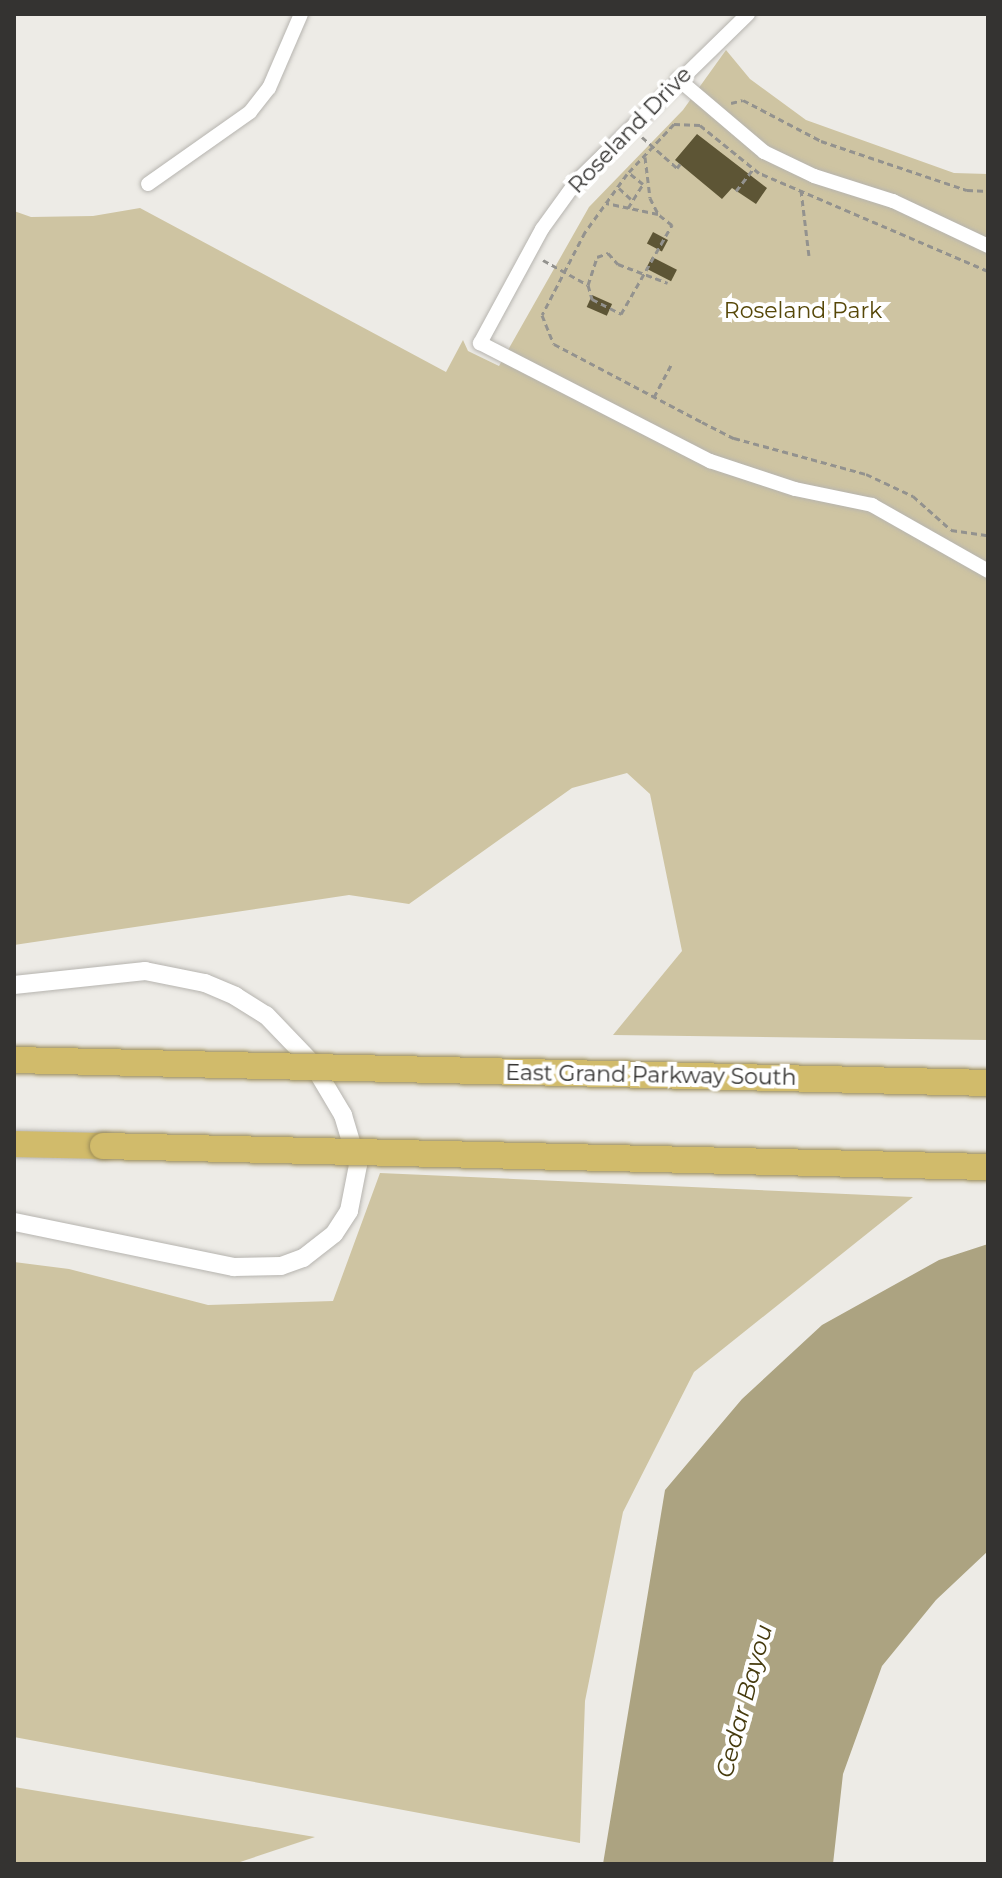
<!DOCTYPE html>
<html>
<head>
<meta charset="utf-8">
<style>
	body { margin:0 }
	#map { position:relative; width:1002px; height:1878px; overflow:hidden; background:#edebe6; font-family:Montserrat,sans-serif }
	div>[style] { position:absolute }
	.green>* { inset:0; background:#cec4a2 }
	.water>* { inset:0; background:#aca381 }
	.building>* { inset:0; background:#5d5535; transform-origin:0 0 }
	.path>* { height:3px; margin-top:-1.5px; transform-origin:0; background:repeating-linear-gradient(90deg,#93928e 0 6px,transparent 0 10px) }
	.roads { filter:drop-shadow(0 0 2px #b6b4af) drop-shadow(0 0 2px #b6b4af) }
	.minor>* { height:14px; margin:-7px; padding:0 7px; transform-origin:7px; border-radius:7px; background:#fff }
	.tertiary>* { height:18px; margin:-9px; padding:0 9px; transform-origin:9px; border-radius:9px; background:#fff }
	.motorway>* { height:26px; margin:-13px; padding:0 13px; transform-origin:13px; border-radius:13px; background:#d1bb6b }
	.bridges { filter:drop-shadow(0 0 2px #9a8b57) drop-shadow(0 0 2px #9a8b57) }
	.motorway-bridge>* { height:26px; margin:-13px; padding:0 13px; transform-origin:13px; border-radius:13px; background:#d1bb6b }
	span { translate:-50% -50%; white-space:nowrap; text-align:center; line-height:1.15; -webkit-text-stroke:8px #fff; paint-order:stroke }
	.street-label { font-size:22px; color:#343331 }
	.park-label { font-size:22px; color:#564708 }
	.water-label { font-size:24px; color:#463b0e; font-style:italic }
	.frame { position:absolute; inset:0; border:16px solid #343331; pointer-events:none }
</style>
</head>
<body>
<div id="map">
	<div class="green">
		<i style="clip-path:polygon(726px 50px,750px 79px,806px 120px,954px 173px,988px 174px,988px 1040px,613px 1035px,682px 951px,650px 794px,627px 773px,572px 788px,409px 904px,349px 895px,14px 945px,14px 211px,31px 217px,93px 216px,140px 208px,446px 372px,463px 340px,468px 351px,499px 366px,589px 207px,683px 110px)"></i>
		<i style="clip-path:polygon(380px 1173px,913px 1197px,694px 1372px,623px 1512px,585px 1701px,580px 1843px,14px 1737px,14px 1262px,69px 1269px,208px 1305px,333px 1301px)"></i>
		<i style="clip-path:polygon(14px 1787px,315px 1837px,234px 1864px,14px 1864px)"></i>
	</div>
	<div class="water">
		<i style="clip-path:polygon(988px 1244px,988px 1551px,936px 1600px,882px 1666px,843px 1774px,833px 1864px,603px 1864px,665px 1490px,742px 1399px,822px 1325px,939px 1260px)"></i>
	</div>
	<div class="building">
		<i style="clip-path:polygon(697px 134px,767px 188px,756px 204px,732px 188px,722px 199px,675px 160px)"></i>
		<i style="left:653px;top:232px;width:17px;height:13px;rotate:28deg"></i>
		<i style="left:652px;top:257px;width:28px;height:13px;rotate:27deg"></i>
		<i style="left:592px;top:295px;width:22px;height:13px;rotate:24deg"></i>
	</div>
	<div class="path">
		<i style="left:731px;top:103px;width:12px;rotate:-14deg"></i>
		<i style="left:743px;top:100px;width:88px;rotate:27.7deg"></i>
		<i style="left:821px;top:141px;width:154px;rotate:18.6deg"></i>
		<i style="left:967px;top:190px;width:21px;rotate:3deg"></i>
		<i style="left:642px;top:137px;width:47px;rotate:41.5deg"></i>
		<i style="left:677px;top:168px;width:5px;rotate:-53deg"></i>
		<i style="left:645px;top:157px;width:41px;rotate:83deg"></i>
		<i style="left:650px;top:198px;width:18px;rotate:63deg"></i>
		<i style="left:619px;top:188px;width:16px;rotate:43deg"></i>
		<i style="left:801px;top:190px;width:66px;rotate:83.1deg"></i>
		<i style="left:736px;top:191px;width:28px;rotate:-52deg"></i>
		<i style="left:628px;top:208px;width:28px;rotate:-58deg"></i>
		<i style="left:643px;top:184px;width:19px;rotate:-141deg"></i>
		<i style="left:543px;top:260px;width:51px;rotate:29.1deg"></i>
		<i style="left:588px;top:285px;width:29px;rotate:-72deg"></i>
		<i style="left:597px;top:257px;width:12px;rotate:-20deg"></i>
		<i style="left:608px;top:253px;width:15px;rotate:48deg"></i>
		<i style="left:618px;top:264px;width:53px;rotate:20.8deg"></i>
		<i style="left:988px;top:271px;width:249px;rotate:-156.8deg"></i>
		<i style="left:759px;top:173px;width:76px;rotate:-140.9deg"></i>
		<i style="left:700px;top:125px;width:26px;rotate:-178deg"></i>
		<i style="left:674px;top:124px;width:69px;rotate:133.2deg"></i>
		<i style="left:627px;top:174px;width:72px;rotate:125.9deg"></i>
		<i style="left:585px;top:232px;width:93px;rotate:117.4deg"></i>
		<i style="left:542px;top:315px;width:31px;rotate:68deg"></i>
		<i style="left:554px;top:344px;width:167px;rotate:27.8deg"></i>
		<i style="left:702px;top:422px;width:36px;rotate:27deg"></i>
		<i style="left:734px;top:438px;width:137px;rotate:15.3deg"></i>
		<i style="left:866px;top:474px;width:52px;rotate:25.1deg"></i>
		<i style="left:913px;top:496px;width:51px;rotate:41.8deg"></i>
		<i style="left:951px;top:530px;width:37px;rotate:8deg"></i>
		<i style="left:588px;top:285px;width:15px;rotate:74deg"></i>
		<i style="left:592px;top:299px;width:33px;rotate:27deg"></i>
		<i style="left:621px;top:314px;width:103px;rotate:-60.2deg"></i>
		<i style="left:672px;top:225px;width:18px;rotate:-142deg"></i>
		<i style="left:658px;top:214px;width:53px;rotate:-168.1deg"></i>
		<i style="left:654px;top:397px;width:36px;rotate:-62deg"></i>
	</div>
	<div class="roads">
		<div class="minor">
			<i style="left:748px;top:14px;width:240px;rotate:135.7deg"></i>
			<i style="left:576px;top:182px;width:58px;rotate:125.9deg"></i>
			<i style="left:542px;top:229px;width:130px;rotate:118.5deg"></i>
			<i style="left:480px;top:343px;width:259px;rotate:27.2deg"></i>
			<i style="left:710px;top:461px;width:89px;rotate:18.2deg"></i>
			<i style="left:795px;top:489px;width:79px;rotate:11.7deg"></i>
			<i style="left:872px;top:505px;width:133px;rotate:29.6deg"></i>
			<i style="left:678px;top:79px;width:113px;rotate:40.3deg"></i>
			<i style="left:764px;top:152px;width:55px;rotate:25.6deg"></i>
			<i style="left:814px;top:176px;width:83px;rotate:17.6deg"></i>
			<i style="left:893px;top:201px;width:105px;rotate:25.3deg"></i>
			<i style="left:148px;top:184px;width:125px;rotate:-35.2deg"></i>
			<i style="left:250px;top:112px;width:31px;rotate:-52deg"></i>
			<i style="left:269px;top:88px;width:81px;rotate:-66.6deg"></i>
		</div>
		<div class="tertiary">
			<i style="left:14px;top:985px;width:132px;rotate:-6.1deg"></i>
			<i style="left:145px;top:971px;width:61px;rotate:11.3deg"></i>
			<i style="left:205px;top:983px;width:33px;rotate:23deg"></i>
			<i style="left:235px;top:996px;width:36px;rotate:32deg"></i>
			<i style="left:266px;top:1015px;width:66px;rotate:46.2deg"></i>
			<i style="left:312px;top:1063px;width:61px;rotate:59.2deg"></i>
			<i style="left:343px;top:1115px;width:52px;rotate:73.3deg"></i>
			<i style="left:358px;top:1165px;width:47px;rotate:101.1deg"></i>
			<i style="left:349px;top:1211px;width:27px;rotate:123deg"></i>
			<i style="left:334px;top:1234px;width:39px;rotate:142deg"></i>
			<i style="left:303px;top:1258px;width:23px;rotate:160deg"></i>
			<i style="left:281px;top:1266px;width:47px;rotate:178.8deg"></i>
			<i style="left:234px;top:1267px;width:225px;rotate:-168.4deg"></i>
		</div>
		<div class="motorway">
			<i style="left:14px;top:1144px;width:89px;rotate:1.3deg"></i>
		</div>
	</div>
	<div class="bridges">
		<div class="motorway-bridge">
			<i style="left:14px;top:1060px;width:974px;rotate:1.35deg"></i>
			<i style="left:103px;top:1146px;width:885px;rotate:1.36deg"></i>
		</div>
	</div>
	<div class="street-label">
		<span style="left:630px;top:130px;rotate:-46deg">Roseland Drive</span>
		<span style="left:651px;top:1075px;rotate:1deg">East Grand Parkway South</span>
	</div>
	<div class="park-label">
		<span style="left:803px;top:311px">Roseland Park</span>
	</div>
	<div class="water-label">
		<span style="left:744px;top:1701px;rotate:-75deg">Cedar Bayou</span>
	</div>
	<div class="frame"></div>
</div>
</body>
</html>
